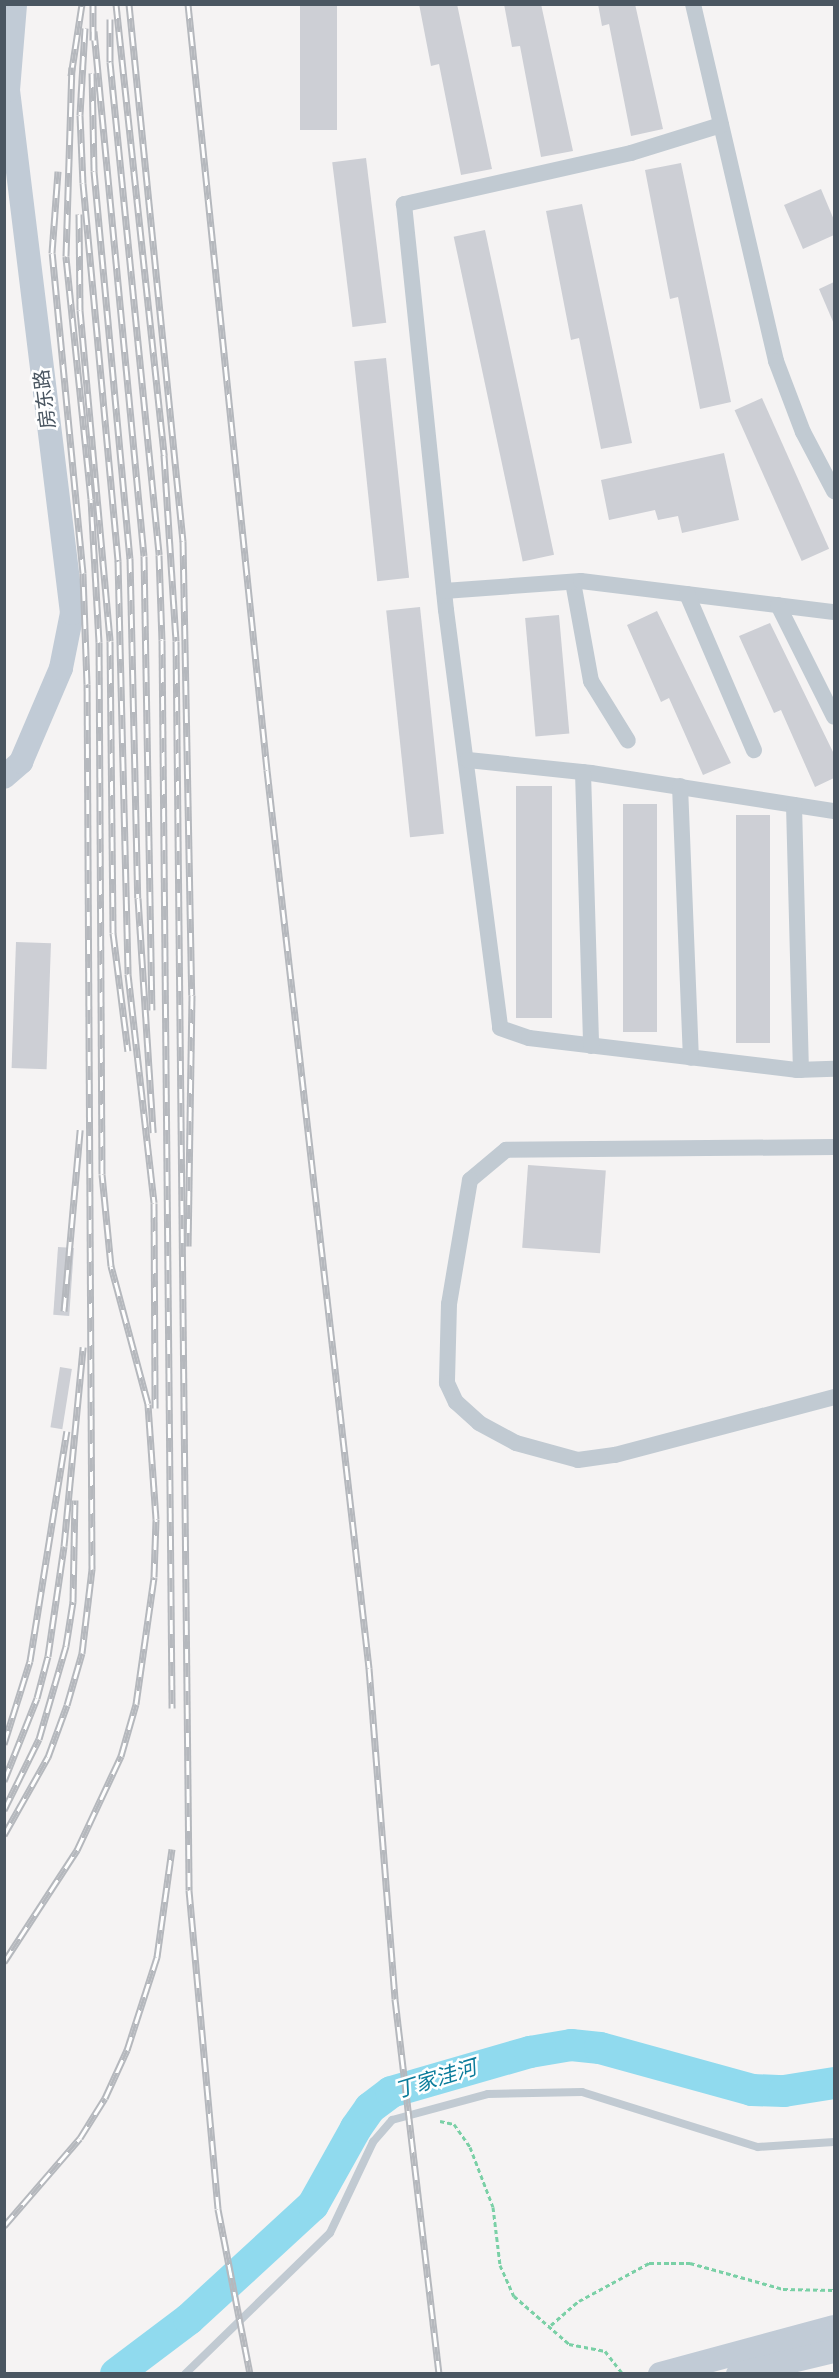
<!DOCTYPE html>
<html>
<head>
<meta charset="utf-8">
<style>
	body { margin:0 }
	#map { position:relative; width:839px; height:2378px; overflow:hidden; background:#f5f3f3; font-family:"Varela Round","Noto Sans SC",sans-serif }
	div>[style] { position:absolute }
	.river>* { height:32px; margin:-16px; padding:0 16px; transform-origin:16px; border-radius:16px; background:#90daee }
	.building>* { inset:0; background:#cdcfd5; transform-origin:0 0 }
	.path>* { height:3px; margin-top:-1.5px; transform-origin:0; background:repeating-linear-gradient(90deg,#7ad0a6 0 4.5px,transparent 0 7.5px) }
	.service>* { height:8px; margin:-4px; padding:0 4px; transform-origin:4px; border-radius:4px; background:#c1cad2 }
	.minor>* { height:16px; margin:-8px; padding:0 8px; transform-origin:8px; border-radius:8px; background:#c1cad2 }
	.secondary>* { height:24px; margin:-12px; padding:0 12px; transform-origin:12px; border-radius:12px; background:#c1cbd6 }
	.rail>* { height:7px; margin-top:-3.5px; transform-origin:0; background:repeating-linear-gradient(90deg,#fff 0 14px,#b5b8bd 0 28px); box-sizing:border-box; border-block:2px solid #b5b8bd }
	span { translate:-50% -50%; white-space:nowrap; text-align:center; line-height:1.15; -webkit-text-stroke:5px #fff; paint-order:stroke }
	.street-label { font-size:20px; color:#4a5661 }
	.water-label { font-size:21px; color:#0c7c9b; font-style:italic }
	.frame { position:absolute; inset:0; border:6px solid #4a5661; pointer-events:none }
</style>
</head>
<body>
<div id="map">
	<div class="river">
		<i style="left:116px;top:2374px;width:91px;rotate:-37deg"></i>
		<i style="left:189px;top:2319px;width:168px;rotate:-42.6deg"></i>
		<i style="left:313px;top:2205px;width:88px;rotate:-60.8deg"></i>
		<i style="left:356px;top:2128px;width:24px;rotate:-55deg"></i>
		<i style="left:370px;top:2108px;width:26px;rotate:-37deg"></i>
		<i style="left:391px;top:2092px;width:145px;rotate:-16.1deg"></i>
		<i style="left:530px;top:2052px;width:42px;rotate:-9.7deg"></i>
		<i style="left:571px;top:2045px;width:29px;rotate:6deg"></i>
		<i style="left:600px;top:2048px;width:158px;rotate:15.4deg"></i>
		<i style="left:752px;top:2090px;width:32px;rotate:2deg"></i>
		<i style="left:784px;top:2091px;width:51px;rotate:-9.1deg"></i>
	</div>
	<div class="building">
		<i style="left:300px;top:4px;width:37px;height:126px"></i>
		<i style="clip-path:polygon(419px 4px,457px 4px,492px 169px,461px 175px,439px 64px,431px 66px)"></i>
		<i style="clip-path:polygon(504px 4px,541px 4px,573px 151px,541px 157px,520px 46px,512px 47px)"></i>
		<i style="clip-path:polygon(598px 4px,635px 4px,663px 129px,631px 136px,609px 24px,602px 26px)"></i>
		<i style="left:366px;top:158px;width:166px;height:34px;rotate:83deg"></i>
		<i style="clip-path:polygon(681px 163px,731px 402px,700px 409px,678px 297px,670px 299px,645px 170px)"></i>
		<i style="clip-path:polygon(821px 189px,834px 220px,834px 235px,803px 249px,784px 205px)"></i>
		<i style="clip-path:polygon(582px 204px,632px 443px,601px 449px,579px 338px,571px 340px,546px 211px)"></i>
		<i style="left:485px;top:230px;width:332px;height:32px;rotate:78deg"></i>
		<i style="clip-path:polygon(834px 282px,834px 324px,819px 289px)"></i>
		<i style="left:386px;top:358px;width:221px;height:32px;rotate:84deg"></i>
		<i style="left:762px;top:398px;width:165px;height:30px;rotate:66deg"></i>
		<i style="clip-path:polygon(724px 453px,739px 520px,682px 533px,678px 516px,658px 520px,655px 510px,609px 520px,601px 480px)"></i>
		<i style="left:420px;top:607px;width:228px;height:34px;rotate:84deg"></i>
		<i style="clip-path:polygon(657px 611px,731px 763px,703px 775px,669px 698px,661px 702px,627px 625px)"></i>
		<i style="left:559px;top:615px;width:119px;height:34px;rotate:85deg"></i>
		<i style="clip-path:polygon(770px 623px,834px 754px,834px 778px,815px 787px,781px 710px,774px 713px,739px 636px)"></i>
		<i style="left:516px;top:786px;width:36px;height:232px"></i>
		<i style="left:623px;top:804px;width:34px;height:228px"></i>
		<i style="left:736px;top:815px;width:34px;height:228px"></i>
		<i style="left:16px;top:942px;width:35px;height:126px;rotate:2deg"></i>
		<i style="left:528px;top:1165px;width:78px;height:83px;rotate:4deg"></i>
		<i style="left:58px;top:1247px;width:16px;height:68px;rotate:4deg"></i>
		<i style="left:60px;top:1367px;width:12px;height:61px;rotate:9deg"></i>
	</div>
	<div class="path">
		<i style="left:440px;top:2121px;width:14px;rotate:12deg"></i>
		<i style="left:454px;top:2124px;width:28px;rotate:55deg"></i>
		<i style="left:470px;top:2147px;width:64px;rotate:69deg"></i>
		<i style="left:493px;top:2207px;width:58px;rotate:83.1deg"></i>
		<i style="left:500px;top:2265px;width:34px;rotate:66deg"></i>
		<i style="left:514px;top:2296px;width:73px;rotate:41.1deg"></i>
		<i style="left:569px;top:2344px;width:37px;rotate:11deg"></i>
		<i style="left:605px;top:2351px;width:29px;rotate:52deg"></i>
		<i style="left:551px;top:2325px;width:37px;rotate:-41deg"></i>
		<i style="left:579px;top:2301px;width:80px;rotate:-28.5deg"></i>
		<i style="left:649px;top:2263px;width:41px"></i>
		<i style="left:690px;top:2263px;width:97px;rotate:15.6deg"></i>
		<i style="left:783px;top:2289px;width:51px;rotate:1.1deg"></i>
	</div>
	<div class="service">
		<i style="left:185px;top:2374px;width:202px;rotate:-44.2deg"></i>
		<i style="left:330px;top:2233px;width:101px;rotate:-64.7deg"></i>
		<i style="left:373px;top:2142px;width:29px;rotate:-49deg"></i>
		<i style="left:392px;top:2120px;width:99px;rotate:-15.2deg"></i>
		<i style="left:488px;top:2094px;width:94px;rotate:-1.2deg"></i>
		<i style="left:582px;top:2092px;width:184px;rotate:17.4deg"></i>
		<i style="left:758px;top:2147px;width:76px;rotate:-3.8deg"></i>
	</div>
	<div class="minor">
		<i style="left:693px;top:4px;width:367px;rotate:76.9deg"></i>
		<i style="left:776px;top:361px;width:76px;rotate:69.2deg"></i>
		<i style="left:803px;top:432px;width:67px;rotate:62.3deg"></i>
		<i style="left:721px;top:125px;width:94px;rotate:162.7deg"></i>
		<i style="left:631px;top:153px;width:233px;rotate:167.3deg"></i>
		<i style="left:404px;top:204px;width:408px;rotate:84.1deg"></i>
		<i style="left:446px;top:610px;width:421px;rotate:82.6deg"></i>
		<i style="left:500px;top:1028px;width:31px;rotate:19deg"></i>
		<i style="left:529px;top:1038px;width:269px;rotate:6.8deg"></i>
		<i style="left:796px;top:1070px;width:38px;rotate:-2deg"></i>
		<i style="left:573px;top:582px;width:101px;rotate:79.7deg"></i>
		<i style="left:591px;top:681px;width:70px;rotate:58.3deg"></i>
		<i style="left:444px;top:591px;width:137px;rotate:-4.2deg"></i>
		<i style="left:581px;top:581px;width:255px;rotate:7deg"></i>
		<i style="left:687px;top:594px;width:170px;rotate:66.8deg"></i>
		<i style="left:778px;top:605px;width:125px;rotate:63.4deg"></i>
		<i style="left:468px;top:760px;width:124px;rotate:6deg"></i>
		<i style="left:591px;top:773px;width:246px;rotate:8.9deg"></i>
		<i style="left:583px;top:772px;width:274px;rotate:88.3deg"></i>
		<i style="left:680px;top:786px;width:272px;rotate:87.7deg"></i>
		<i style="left:794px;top:805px;width:265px;rotate:88.5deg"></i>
		<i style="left:834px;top:1147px;width:328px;rotate:179.5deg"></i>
		<i style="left:506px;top:1150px;width:47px;rotate:140.2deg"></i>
		<i style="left:470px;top:1180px;width:126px;rotate:99.6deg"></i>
		<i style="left:449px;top:1304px;width:79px;rotate:91.5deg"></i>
		<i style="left:447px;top:1383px;width:21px;rotate:65deg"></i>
		<i style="left:456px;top:1402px;width:31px;rotate:42deg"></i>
		<i style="left:479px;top:1423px;width:42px;rotate:28.4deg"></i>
		<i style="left:516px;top:1443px;width:64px;rotate:15.3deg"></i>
		<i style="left:578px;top:1460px;width:37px;rotate:-8deg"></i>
		<i style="left:615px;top:1455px;width:227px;rotate:-14.8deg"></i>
	</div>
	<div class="secondary">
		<i style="left:4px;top:777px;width:23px;rotate:-41deg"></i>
		<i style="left:21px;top:762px;width:102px;rotate:-66.9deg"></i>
		<i style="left:61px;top:668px;width:56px;rotate:-78.7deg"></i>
		<i style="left:72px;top:613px;width:527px;rotate:-96.98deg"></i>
		<i style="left:8px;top:90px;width:86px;rotate:-85.3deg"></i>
		<i style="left:660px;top:2374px;width:180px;rotate:-15.1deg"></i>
		<i style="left:738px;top:2374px;width:99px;rotate:-13.5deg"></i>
	</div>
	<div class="rail">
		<i style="left:116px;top:4px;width:454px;rotate:83.9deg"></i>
		<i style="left:164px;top:455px;width:186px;rotate:86.3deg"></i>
		<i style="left:176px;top:641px;width:1249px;rotate:89.4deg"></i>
		<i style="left:189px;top:1890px;width:320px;rotate:84.8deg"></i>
		<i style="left:218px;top:2209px;width:168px;rotate:79deg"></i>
		<i style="left:129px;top:4px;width:540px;rotate:84.26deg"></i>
		<i style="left:183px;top:541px;width:454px;rotate:88.9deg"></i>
		<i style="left:192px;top:995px;width:251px;rotate:90.9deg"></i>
		<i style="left:188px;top:4px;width:770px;rotate:84.11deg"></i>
		<i style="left:267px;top:770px;width:904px;rotate:83.52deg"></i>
		<i style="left:369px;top:1668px;width:332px;rotate:85.5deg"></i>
		<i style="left:395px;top:1999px;width:378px;rotate:83.3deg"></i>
		<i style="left:110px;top:19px;width:43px;rotate:90deg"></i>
		<i style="left:110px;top:62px;width:495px;rotate:84.3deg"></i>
		<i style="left:159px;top:555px;width:85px;rotate:88deg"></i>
		<i style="left:162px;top:640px;width:1068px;rotate:89.46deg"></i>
		<i style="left:85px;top:28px;width:87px;rotate:93.3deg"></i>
		<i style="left:80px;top:115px;width:68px;rotate:87.5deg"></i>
		<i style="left:83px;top:183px;width:380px;rotate:84.7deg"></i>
		<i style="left:118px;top:561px;width:413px;rotate:88.6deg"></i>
		<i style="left:128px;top:974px;width:230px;rotate:83.5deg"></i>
		<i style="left:154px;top:1203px;width:205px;rotate:89.7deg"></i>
		<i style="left:94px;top:31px;width:527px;rotate:84.56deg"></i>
		<i style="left:144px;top:556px;width:454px;rotate:89deg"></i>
		<i style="left:93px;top:40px;width:36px;rotate:-90deg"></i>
		<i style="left:92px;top:73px;width:98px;rotate:88.8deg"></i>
		<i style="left:94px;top:171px;width:389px;rotate:84.7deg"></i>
		<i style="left:130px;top:558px;width:340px;rotate:88.7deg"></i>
		<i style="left:138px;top:898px;width:235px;rotate:86.3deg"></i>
		<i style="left:71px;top:76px;width:73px;rotate:-81.3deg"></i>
		<i style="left:79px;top:214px;width:96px;rotate:89.4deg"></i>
		<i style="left:80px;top:310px;width:332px;rotate:84.8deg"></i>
		<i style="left:110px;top:641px;width:292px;rotate:89.4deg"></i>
		<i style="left:113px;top:933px;width:119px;rotate:82.8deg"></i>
		<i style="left:64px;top:1311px;width:182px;rotate:-84.9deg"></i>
		<i style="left:4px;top:1744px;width:87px;rotate:-72.6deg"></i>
		<i style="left:30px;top:1661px;width:233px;rotate:-80.9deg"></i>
		<i style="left:4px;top:1781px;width:89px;rotate:-68.3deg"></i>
		<i style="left:37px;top:1698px;width:43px;rotate:-75.3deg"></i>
		<i style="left:48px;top:1656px;width:111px;rotate:-81.7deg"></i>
		<i style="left:64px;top:1546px;width:200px;rotate:-84.5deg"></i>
		<i style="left:4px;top:1810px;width:79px;rotate:-63.8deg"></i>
		<i style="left:39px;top:1739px;width:97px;rotate:-73.8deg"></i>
		<i style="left:66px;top:1646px;width:45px;rotate:-81deg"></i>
		<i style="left:73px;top:1602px;width:102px;rotate:-88.9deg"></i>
		<i style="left:4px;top:1835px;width:90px;rotate:-60.6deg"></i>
		<i style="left:48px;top:1757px;width:55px;rotate:-69.9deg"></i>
		<i style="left:67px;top:1705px;width:54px;rotate:-73.9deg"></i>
		<i style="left:82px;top:1653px;width:85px;rotate:-83.2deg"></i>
		<i style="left:92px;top:1569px;width:885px;rotate:-90.32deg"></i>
		<i style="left:87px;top:684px;width:111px;rotate:-92.1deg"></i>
		<i style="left:83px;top:573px;width:321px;rotate:-95.5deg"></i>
		<i style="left:52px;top:253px;width:82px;rotate:-85.8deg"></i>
		<i style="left:4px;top:1962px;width:134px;rotate:-56.9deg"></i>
		<i style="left:77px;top:1850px;width:104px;rotate:-64.9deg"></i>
		<i style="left:121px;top:1756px;width:54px;rotate:-73.9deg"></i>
		<i style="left:136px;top:1704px;width:128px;rotate:-81.9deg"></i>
		<i style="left:154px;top:1577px;width:58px;rotate:-88deg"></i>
		<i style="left:156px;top:1519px;width:115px;rotate:-94deg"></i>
		<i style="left:148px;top:1404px;width:143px;rotate:-105deg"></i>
		<i style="left:111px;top:1266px;width:92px;rotate:-95.6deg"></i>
		<i style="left:102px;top:1174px;width:532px;rotate:-90.32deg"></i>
		<i style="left:99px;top:642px;width:143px;rotate:-93.2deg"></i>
		<i style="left:91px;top:499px;width:244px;rotate:-95.9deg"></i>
		<i style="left:66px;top:256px;width:189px;rotate:-88.2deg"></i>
		<i style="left:4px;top:2226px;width:116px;rotate:-49.2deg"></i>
		<i style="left:80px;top:2138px;width:47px;rotate:-58deg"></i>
		<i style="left:105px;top:2098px;width:53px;rotate:-65.4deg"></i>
		<i style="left:127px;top:2050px;width:98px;rotate:-72.1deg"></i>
		<i style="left:157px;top:1957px;width:109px;rotate:-82.1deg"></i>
	</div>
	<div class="street-label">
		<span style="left:46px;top:399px;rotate:-97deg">房东路</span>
	</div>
	<div class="water-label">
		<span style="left:436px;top:2080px;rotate:-17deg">丁家洼河</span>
	</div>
	<div class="frame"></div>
</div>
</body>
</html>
